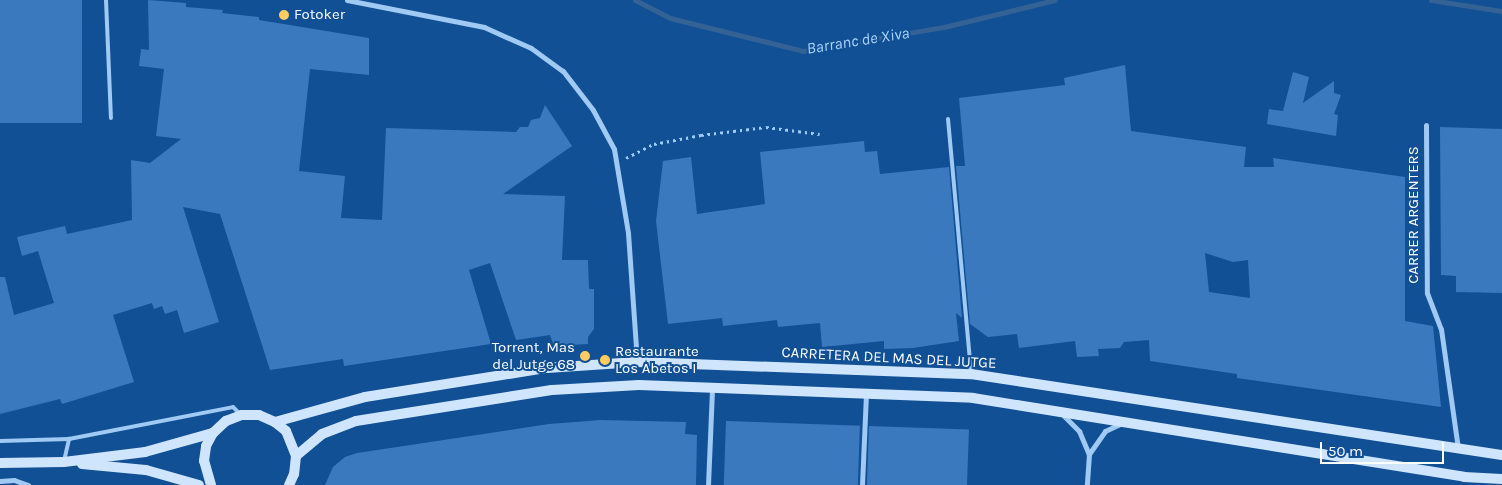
<!DOCTYPE html>
<html>
<head>
<meta charset="utf-8">
<style>
	body { margin:0 }
	#map { position:relative; width:1502px; height:485px; overflow:hidden; background:#115095; font-family:Karla,sans-serif }
	div>[style] { position:absolute }
	.stream>* { height:5px; margin:-2.5px; padding:0 2.5px; transform-origin:2.5px; border-radius:2.5px; background:#346295 }
	.building>* { inset:0; background:#3a79bd; transform-origin:0 0 }
	.path>* { height:3px; margin-top:-1.5px; transform-origin:0; background:repeating-linear-gradient(90deg,#a0c9f3 0 2.5px,transparent 0 6.5px) }
	.lane>* { height:4px; margin:-2px; padding:0 2px; transform-origin:2px; border-radius:2px; background:#a0c9f3 }
	.street>* { height:5px; margin:-2.5px; padding:0 2.5px; transform-origin:2.5px; border-radius:2.5px; background:#a0c9f3 }
	.secondary>* { height:10px; margin:-5px; padding:0 5px; transform-origin:5px; border-radius:5px; background:#cfe5fd }
	.dots>* { width:14px; height:14px; translate:-50% -50%; box-sizing:border-box; border:2px solid #115095; border-radius:50% }
	span { translate:-50% -50%; white-space:nowrap; text-align:center; line-height:1.15; -webkit-text-stroke:4px #115095; paint-order:stroke }
	.poi-label { font-size:15px; color:#fff }
	.left { translate:0 -50%; text-align:left }
	.right { translate:-100% -50%; text-align:right }
	.street-label { font-size:15px; color:#fff }
	.water-label { font-size:16px; color:#acd3fa; font-style:italic }
	.scale { position:absolute; left:1320px; top:442px; width:124px; height:22px; box-sizing:border-box; border:2px solid #fff; border-top:0; padding-left:6px; font-size:15px; line-height:18px; white-space:nowrap; color:#fff; -webkit-text-stroke:4px #115095; paint-order:stroke }
</style>
</head>
<body>
<div id="map">
	<div class="stream">
		<i style="left:635px;top:0;width:39px;rotate:27deg"></i>
		<i style="left:670px;top:18px;width:137px;rotate:13.9deg"></i>
		<i style="left:803px;top:51px;width:143px;rotate:-9.7deg"></i>
		<i style="left:944px;top:27px;width:114px;rotate:-13.7deg"></i>
		<i style="left:1431px;top:0;width:72px;rotate:8.8deg"></i>
	</div>
	<div class="building">
		<i style="left:0;top:0;width:82px;height:123px"></i>
		<i style="clip-path:polygon(148px 0,186px 3px,186px 7px,223px 10px,222px 13px,259px 17px,259px 20px,369px 38px,369px 75px,310px 69px,299px 171px,345px 176px,341px 218px,382px 220px,386px 128px,516px 132px,520px 127px,528px 127px,531px 120px,540px 118px,545px 105px,572px 146px,503px 194px,565px 196px,562px 260px,588px 260px,589px 289px,594px 289px,594px 329px,588px 337px,588px 344px,554px 346px,550px 335px,516px 340px,490px 263px,469px 270px,491px 344px,344px 366px,343px 359px,270px 370px,220px 214px,183px 207px,219px 322px,184px 333px,177px 310px,165px 314px,162px 306px,154px 309px,152px 303px,113px 315px,134px 382px,62px 404px,60px 399px,0 414px,0 277px,5px 277px,14px 315px,54px 303px,38px 251px,22px 256px,17px 237px,65px 226px,67px 234px,132px 220px,131px 160px,150px 163px,181px 139px,156px 136px,164px 69px,139px 66px,141px 49px,149px 50px)"></i>
		<i style="clip-path:polygon(evenodd,1125px 65px,1131px 131px,1246px 147px,1244px 167px,1274px 167px,1273px 158px,1405px 177px,1405px 321px,1433px 326px,1441px 407px,1237px 378px,1237px 374px,1150px 361px,1149px 340px,1124px 342px,1120px 348px,1098px 349px,1099px 356px,1077px 357px,1075px 341px,1019px 348px,1017px 334px,988px 337px,970px 324px,956px 166px,965px 166px,959px 98px,1065px 85px,1064px 78px,1125px 65px,1205px 253px,1233px 262px,1248px 260px,1250px 298px,1209px 292px,1205px 253px)"></i>
		<i style="clip-path:polygon(1293px 72px,1309px 77px,1303px 103px,1334px 81px,1334px 93px,1341px 95px,1334px 114px,1338px 115px,1336px 136px,1267px 124px,1269px 109px,1283px 111px)"></i>
		<i style="clip-path:polygon(1440px 127px,1502px 129px,1502px 293px,1456px 292px,1456px 276px,1441px 275px)"></i>
		<i style="clip-path:polygon(864px 141px,865px 152px,877px 151px,880px 174px,949px 167px,962px 318px,956px 313px,959px 341px,913px 348px,884px 349px,884px 341px,822px 347px,820px 323px,778px 327px,777px 320px,723px 326px,722px 318px,668px 324px,656px 221px,663px 161px,691px 157px,697px 214px,765px 204px,760px 152px)"></i>
		<i style="clip-path:polygon(601px 420px,686px 422px,685px 434px,697px 435px,696px 485px,325px 485px,333px 467px,345px 457px,357px 453px,549px 424px)"></i>
		<i style="left:726px;top:421px;width:134px;height:64px;rotate:2deg"></i>
		<i style="left:869px;top:426px;width:100px;height:59px;rotate:2deg"></i>
	</div>
	<div class="path">
		<i style="left:626px;top:158px;width:31px;rotate:-27deg"></i>
		<i style="left:654px;top:144px;width:48px;rotate:-10.8deg"></i>
		<i style="left:701px;top:135px;width:65px;rotate:-7deg"></i>
		<i style="left:766px;top:127px;width:54px;rotate:7.4deg"></i>
	</div>
	<div class="lane">
		<i style="left:106px;top:0;width:118px;rotate:87.6deg"></i>
		<i style="left:948px;top:119px;width:254px;rotate:84.8deg"></i>
		<i style="left:0;top:441px;width:69px;rotate:-1.7deg"></i>
		<i style="left:69px;top:439px;width:167px;rotate:-11deg"></i>
		<i style="left:233px;top:407px;width:10px;rotate:45deg"></i>
		<i style="left:64px;top:461px;width:23px;rotate:-77deg"></i>
	</div>
	<div class="street">
		<i style="left:347px;top:0;width:140px;rotate:11.1deg"></i>
		<i style="left:484px;top:27px;width:51px;rotate:24.1deg"></i>
		<i style="left:531px;top:48px;width:39px;rotate:36deg"></i>
		<i style="left:563px;top:71px;width:49px;rotate:52.4deg"></i>
		<i style="left:593px;top:110px;width:44px;rotate:61.7deg"></i>
		<i style="left:614px;top:149px;width:85px;rotate:80.5deg"></i>
		<i style="left:628px;top:233px;width:129px;rotate:86deg"></i>
		<i style="left:1426px;top:125px;width:168px;rotate:89.7deg"></i>
		<i style="left:1427px;top:293px;width:39px;rotate:69deg"></i>
		<i style="left:1441px;top:329px;width:120px;rotate:81.9deg"></i>
		<i style="left:1063px;top:415px;width:23px;rotate:45deg"></i>
		<i style="left:1079px;top:431px;width:25px;rotate:67deg"></i>
		<i style="left:1089px;top:454px;width:31px;rotate:94deg"></i>
		<i style="left:1089px;top:454px;width:28px;rotate:-55deg"></i>
		<i style="left:1105px;top:431px;width:17px;rotate:-25deg"></i>
		<i style="left:0;top:481px;width:14px;rotate:-4deg"></i>
		<i style="left:14px;top:480px;width:15px;rotate:20deg"></i>
		<i style="left:708px;top:485px;width:97px;rotate:-87.6deg"></i>
		<i style="left:862px;top:485px;width:92px;rotate:-87.5deg"></i>
	</div>
	<div class="secondary">
		<i style="left:275px;top:422px;width:93px;rotate:-15.5deg"></i>
		<i style="left:365px;top:397px;width:184px;rotate:-9.1deg"></i>
		<i style="left:547px;top:368px;width:90px;rotate:-3.8deg"></i>
		<i style="left:637px;top:362px;width:334px;rotate:2.1deg"></i>
		<i style="left:971px;top:374px;width:537px;rotate:8.67deg"></i>
		<i style="left:296px;top:456px;width:34px;rotate:-40deg"></i>
		<i style="left:322px;top:434px;width:36px;rotate:-21deg"></i>
		<i style="left:356px;top:421px;width:198px;rotate:-9deg"></i>
		<i style="left:552px;top:390px;width:87px;rotate:-3.3deg"></i>
		<i style="left:639px;top:385px;width:334px;rotate:2.2deg"></i>
		<i style="left:973px;top:398px;width:497px;rotate:9.1deg"></i>
		<i style="left:1464px;top:477px;width:38px;rotate:3deg"></i>
		<i style="left:0;top:463px;width:64px;rotate:-0.9deg"></i>
		<i style="left:64px;top:462px;width:82px;rotate:-7deg"></i>
		<i style="left:145px;top:452px;width:71px;rotate:-15.6deg"></i>
		<i style="left:82px;top:464px;width:64px;rotate:5.4deg"></i>
		<i style="left:146px;top:470px;width:55px;rotate:15.8deg"></i>
		<i style="left:211px;top:485px;width:25px;rotate:-106deg"></i>
		<i style="left:204px;top:461px;width:15px;rotate:-82deg"></i>
		<i style="left:206px;top:446px;width:15px;rotate:-62deg"></i>
		<i style="left:213px;top:433px;width:18px;rotate:-43deg"></i>
		<i style="left:226px;top:421px;width:17px;rotate:-21deg"></i>
		<i style="left:242px;top:415px;width:17px"></i>
		<i style="left:259px;top:415px;width:17px;rotate:24deg"></i>
		<i style="left:275px;top:422px;width:14px;rotate:39deg"></i>
		<i style="left:286px;top:431px;width:27px;rotate:68deg"></i>
		<i style="left:296px;top:456px;width:18px;rotate:96deg"></i>
		<i style="left:294px;top:474px;width:12px;rotate:114deg"></i>
	</div>
	<div class="dots">
		<i style="left:284px;top:15px;background:#ffcc62"></i>
		<i style="left:585px;top:356px;background:#ffcc62"></i>
		<i style="left:605px;top:360px;background:#ffcc62"></i>
	</div>
	<div class="poi-label">
		<span class="left" style="left:294px;top:15px">Fotoker</span>
		<span class="right" style="left:575px;top:356px">Torrent, Mas<br>del Jutge 68</span>
		<span class="left" style="left:615px;top:360px">Restaurante<br>Los Abetos I</span>
	</div>
	<div class="street-label">
		<span style="left:1414px;top:215px;rotate:-90deg">CARRER ARGENTERS</span>
		<span style="left:889px;top:358px;rotate:3deg">CARRETERA DEL MAS DEL JUTGE</span>
	</div>
	<div class="water-label">
		<span style="left:858px;top:41px;rotate:-9deg">Barranc de Xiva</span>
	</div>
	<div class="scale">50 m</div>
</div>
</body>
</html>
